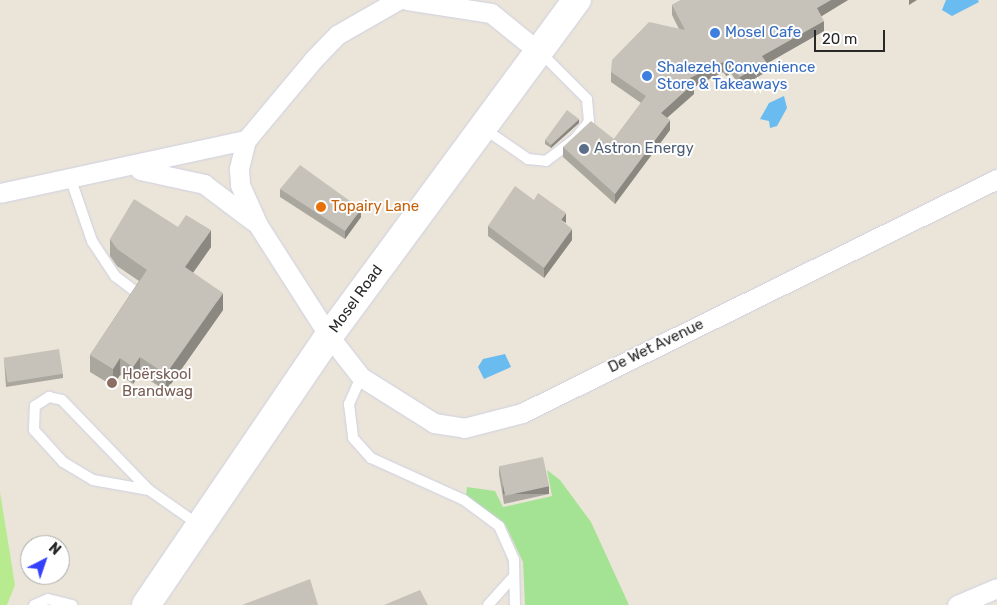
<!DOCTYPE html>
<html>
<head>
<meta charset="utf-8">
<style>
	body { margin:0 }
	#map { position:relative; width:997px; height:605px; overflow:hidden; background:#ebe5d9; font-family:Rubik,sans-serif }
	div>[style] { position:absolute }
	.green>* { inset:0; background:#a5e394 }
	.pitch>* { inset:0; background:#b8eb8f }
	.water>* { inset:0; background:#69bbf0 }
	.roads { filter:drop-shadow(0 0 1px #cecfe1) drop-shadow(0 0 1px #cecfe1) }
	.lane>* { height:10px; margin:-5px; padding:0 5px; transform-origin:5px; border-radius:5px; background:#fff }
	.street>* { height:19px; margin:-9.5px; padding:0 9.5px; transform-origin:9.5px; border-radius:9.5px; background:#fff }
	.secondary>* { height:28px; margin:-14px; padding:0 14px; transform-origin:14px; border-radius:14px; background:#fff }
	.wall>* { inset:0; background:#aaa79f }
	.shaded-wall>* { inset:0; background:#8b8882; transform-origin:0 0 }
	.building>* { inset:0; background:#c6c2b9; transform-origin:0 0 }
	.dots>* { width:14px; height:14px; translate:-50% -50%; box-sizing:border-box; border:2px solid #fff; border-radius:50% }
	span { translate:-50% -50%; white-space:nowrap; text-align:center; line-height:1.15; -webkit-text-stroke:4px #fff; paint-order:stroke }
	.shop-label { font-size:15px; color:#366cbe }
	.left { translate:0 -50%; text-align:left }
	.service-label { font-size:15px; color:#4e5e75 }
	.food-label { font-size:15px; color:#c56008 }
	.street-label { font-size:15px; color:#282828 }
	.education-label { font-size:15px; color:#785e54 }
	.north { position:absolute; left:20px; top:535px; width:50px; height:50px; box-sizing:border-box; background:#fff; border:1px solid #a9a9a9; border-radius:50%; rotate:41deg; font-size:14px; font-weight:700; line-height:20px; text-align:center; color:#282828 }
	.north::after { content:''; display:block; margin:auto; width:18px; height:22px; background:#3540fc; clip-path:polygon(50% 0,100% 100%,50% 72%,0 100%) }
	.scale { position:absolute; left:814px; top:30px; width:71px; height:22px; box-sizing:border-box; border:2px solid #282828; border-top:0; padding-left:6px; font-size:15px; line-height:18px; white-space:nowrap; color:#282828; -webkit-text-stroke:4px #fff; paint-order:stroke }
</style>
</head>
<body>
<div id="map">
	<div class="green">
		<i style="clip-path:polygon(547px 470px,560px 480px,591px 522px,629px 605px,525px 605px,523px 562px,505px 524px,466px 495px,467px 487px,495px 491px,503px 507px,552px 496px)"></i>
	</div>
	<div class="pitch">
		<i style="clip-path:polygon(0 492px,15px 585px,7px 605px,0 605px)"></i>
	</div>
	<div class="water">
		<i style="clip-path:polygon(946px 0,978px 0,979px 2px,952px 16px,942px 10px)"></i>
		<i style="clip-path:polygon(784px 96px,787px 108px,777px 126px,770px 128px,769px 121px,760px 119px,769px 103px)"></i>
		<i style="clip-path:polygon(505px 354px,511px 367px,484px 379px,478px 367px,483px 359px)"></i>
	</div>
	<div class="roads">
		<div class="lane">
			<i style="left:483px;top:128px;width:55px;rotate:34.6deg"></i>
			<i style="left:528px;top:159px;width:18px;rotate:6deg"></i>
			<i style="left:546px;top:161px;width:36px;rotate:-37deg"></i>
			<i style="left:575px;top:139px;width:22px;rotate:-51deg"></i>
			<i style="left:589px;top:122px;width:23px;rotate:-95deg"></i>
			<i style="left:587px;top:99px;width:65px;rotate:-135deg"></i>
			<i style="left:70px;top:177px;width:68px;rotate:71deg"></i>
			<i style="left:92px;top:241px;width:42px;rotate:56.7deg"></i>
			<i style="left:115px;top:276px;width:26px;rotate:37deg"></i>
			<i style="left:361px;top:377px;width:30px;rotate:114deg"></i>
			<i style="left:349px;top:404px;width:34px;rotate:83deg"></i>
			<i style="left:353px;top:438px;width:27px;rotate:48deg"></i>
			<i style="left:371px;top:458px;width:102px;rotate:24.3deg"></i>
			<i style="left:464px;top:500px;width:44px;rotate:36.6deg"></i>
			<i style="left:499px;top:526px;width:36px;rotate:66deg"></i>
			<i style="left:514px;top:559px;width:46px;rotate:88.8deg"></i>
			<i style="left:149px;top:490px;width:57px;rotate:-169.9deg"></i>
			<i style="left:93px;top:480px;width:35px;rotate:-149deg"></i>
			<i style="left:63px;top:462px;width:43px;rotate:-132.2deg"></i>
			<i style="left:34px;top:430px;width:24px;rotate:-88deg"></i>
			<i style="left:35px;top:406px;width:17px;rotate:-33deg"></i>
			<i style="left:49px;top:397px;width:13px;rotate:13deg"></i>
			<i style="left:62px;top:400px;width:125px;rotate:46deg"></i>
			<i style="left:149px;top:490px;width:61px;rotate:35deg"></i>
			<i style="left:34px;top:605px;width:15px;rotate:-23deg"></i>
			<i style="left:48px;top:599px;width:25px;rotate:14deg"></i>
			<i style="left:488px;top:605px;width:39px;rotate:-48deg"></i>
		</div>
		<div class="street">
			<i style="left:398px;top:0;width:70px;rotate:150.2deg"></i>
			<i style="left:337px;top:35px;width:35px;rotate:134deg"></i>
			<i style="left:313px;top:60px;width:104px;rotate:129.9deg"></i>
			<i style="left:246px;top:140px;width:30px;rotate:104deg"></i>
			<i style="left:239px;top:169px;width:16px;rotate:86deg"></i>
			<i style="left:240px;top:185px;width:44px;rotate:65.8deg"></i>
			<i style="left:258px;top:225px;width:132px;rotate:57.4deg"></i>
			<i style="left:329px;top:336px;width:52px;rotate:52deg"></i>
			<i style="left:361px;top:377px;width:86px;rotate:32.2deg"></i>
			<i style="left:434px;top:423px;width:30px;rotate:9deg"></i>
			<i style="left:464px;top:428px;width:60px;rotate:-14.5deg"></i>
			<i style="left:522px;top:413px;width:530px;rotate:-26.23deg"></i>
			<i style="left:407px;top:0;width:85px;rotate:8.8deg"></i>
			<i style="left:491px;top:13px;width:60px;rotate:39deg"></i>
			<i style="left:140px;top:170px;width:66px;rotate:12.3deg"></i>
			<i style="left:204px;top:184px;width:61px;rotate:37.1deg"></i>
			<i style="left:0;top:193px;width:252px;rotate:-12.2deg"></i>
			<i style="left:957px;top:605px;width:43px;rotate:-23deg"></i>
		</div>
		<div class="secondary">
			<i style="left:146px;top:605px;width:325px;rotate:-55.8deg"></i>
			<i style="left:329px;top:336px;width:418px;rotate:-53.6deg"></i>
		</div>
	</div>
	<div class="wall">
		<i style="clip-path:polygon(681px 0,848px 0,821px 16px,824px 31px,766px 64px,766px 72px,740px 87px,731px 73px,726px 76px,723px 72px,694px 87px,694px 94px,667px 118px,670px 130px,615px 204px,563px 157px,563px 147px,614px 139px,641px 103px,611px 82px,611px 72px,679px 29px,672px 15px,672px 5px)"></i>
		<i style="clip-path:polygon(579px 123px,551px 148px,545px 144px,545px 140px)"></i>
		<i style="clip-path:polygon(280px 189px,361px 217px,345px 239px,280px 197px)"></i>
		<i style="clip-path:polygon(566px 224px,572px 240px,544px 278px,488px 236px,488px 226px)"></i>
		<i style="clip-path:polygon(178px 227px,211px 247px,193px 273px,223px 310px,166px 391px,140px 374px,133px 384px,120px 375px,113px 386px,90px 372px,90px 355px,139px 281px,117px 266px,110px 256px,110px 239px)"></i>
		<i style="clip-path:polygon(4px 358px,63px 374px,63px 378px,6px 387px)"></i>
		<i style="clip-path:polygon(499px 466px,549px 494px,504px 504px,499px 474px)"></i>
	</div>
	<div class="shaded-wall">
		<i style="clip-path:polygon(831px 0,848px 0,817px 19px,817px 8px)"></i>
		<i style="clip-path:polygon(909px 0,917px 0,909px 5px)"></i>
		<i style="clip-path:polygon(824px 21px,824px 31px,766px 64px,766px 72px,740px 87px,740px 77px,762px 56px)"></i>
		<i style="clip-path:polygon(723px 62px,723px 72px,694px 87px,694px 94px,661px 123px,661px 113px,690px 78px)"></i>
		<i style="clip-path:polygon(731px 63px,731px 73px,726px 76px,726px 66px)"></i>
		<i style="clip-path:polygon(579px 119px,579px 123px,551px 148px,551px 145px)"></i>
		<i style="clip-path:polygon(670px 120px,670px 130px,615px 204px,615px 194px)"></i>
		<i style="clip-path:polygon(361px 209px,361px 217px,345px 239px,345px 231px)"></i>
		<i style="clip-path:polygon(566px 213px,566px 223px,561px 220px)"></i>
		<i style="clip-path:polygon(572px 229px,572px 240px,544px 278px,544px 268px)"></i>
		<i style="clip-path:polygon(211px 230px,211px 247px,185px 284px,185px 267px)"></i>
		<i style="clip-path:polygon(223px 293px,223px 310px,166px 391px,166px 374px)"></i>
		<i style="clip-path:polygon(140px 357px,140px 374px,133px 384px,133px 367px)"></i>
		<i style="clip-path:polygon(120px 358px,120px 375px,113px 386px,113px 369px)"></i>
		<i style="left:549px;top:486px;width:8px;height:46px;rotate:90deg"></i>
	</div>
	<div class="building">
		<i style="clip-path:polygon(681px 0,831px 0,817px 8px,824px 21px,762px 56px,766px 62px,740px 77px,731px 63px,726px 66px,723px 62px,690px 78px,694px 83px,661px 113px,670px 120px,615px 194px,563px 147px,591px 121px,614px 139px,646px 96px,611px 72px,612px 60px,649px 22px,685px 30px,672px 5px)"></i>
		<i style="clip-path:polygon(567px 110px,579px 119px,551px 145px,545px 140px)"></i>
		<i style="clip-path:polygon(300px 165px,361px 209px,345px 231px,280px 189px)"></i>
		<i style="clip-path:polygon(515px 186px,534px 200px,538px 193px,566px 213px,561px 220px,572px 229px,544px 268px,488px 226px)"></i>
		<i style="clip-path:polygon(134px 199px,178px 227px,186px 215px,211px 230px,185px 267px,223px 293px,166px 374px,140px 357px,133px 367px,120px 358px,113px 369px,90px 355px,147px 270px,117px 249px,110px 239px)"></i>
		<i style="left:59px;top:349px;width:25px;height:56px;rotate:81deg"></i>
		<i style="left:543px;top:457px;width:30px;height:45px;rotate:78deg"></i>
		<i style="clip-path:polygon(310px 579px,318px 605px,242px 605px)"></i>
		<i style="clip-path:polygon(420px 590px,428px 605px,384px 605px)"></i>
	</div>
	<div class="dots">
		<i style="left:715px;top:33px;background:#3f7fe0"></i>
		<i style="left:647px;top:76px;background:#3f7fe0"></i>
		<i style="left:584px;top:149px;background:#5c6f8a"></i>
		<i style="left:321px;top:207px;background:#e8710a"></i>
		<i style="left:112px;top:383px;background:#8d6e63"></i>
	</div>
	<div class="shop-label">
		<span class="left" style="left:725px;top:33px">Mosel Cafe</span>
		<span class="left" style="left:657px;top:76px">Shalezeh Convenience<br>Store &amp; Takeaways</span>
	</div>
	<div class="service-label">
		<span class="left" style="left:594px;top:149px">Astron Energy</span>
	</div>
	<div class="food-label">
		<span class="left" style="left:331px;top:207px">Topairy Lane</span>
	</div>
	<div class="street-label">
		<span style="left:356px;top:299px;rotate:-54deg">Mosel Road</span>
		<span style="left:656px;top:346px;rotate:-26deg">De Wet Avenue</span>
	</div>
	<div class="education-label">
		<span class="left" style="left:122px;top:383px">Hoërskool<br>Brandwag</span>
	</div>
	<div class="north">N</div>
	<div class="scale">20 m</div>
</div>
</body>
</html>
